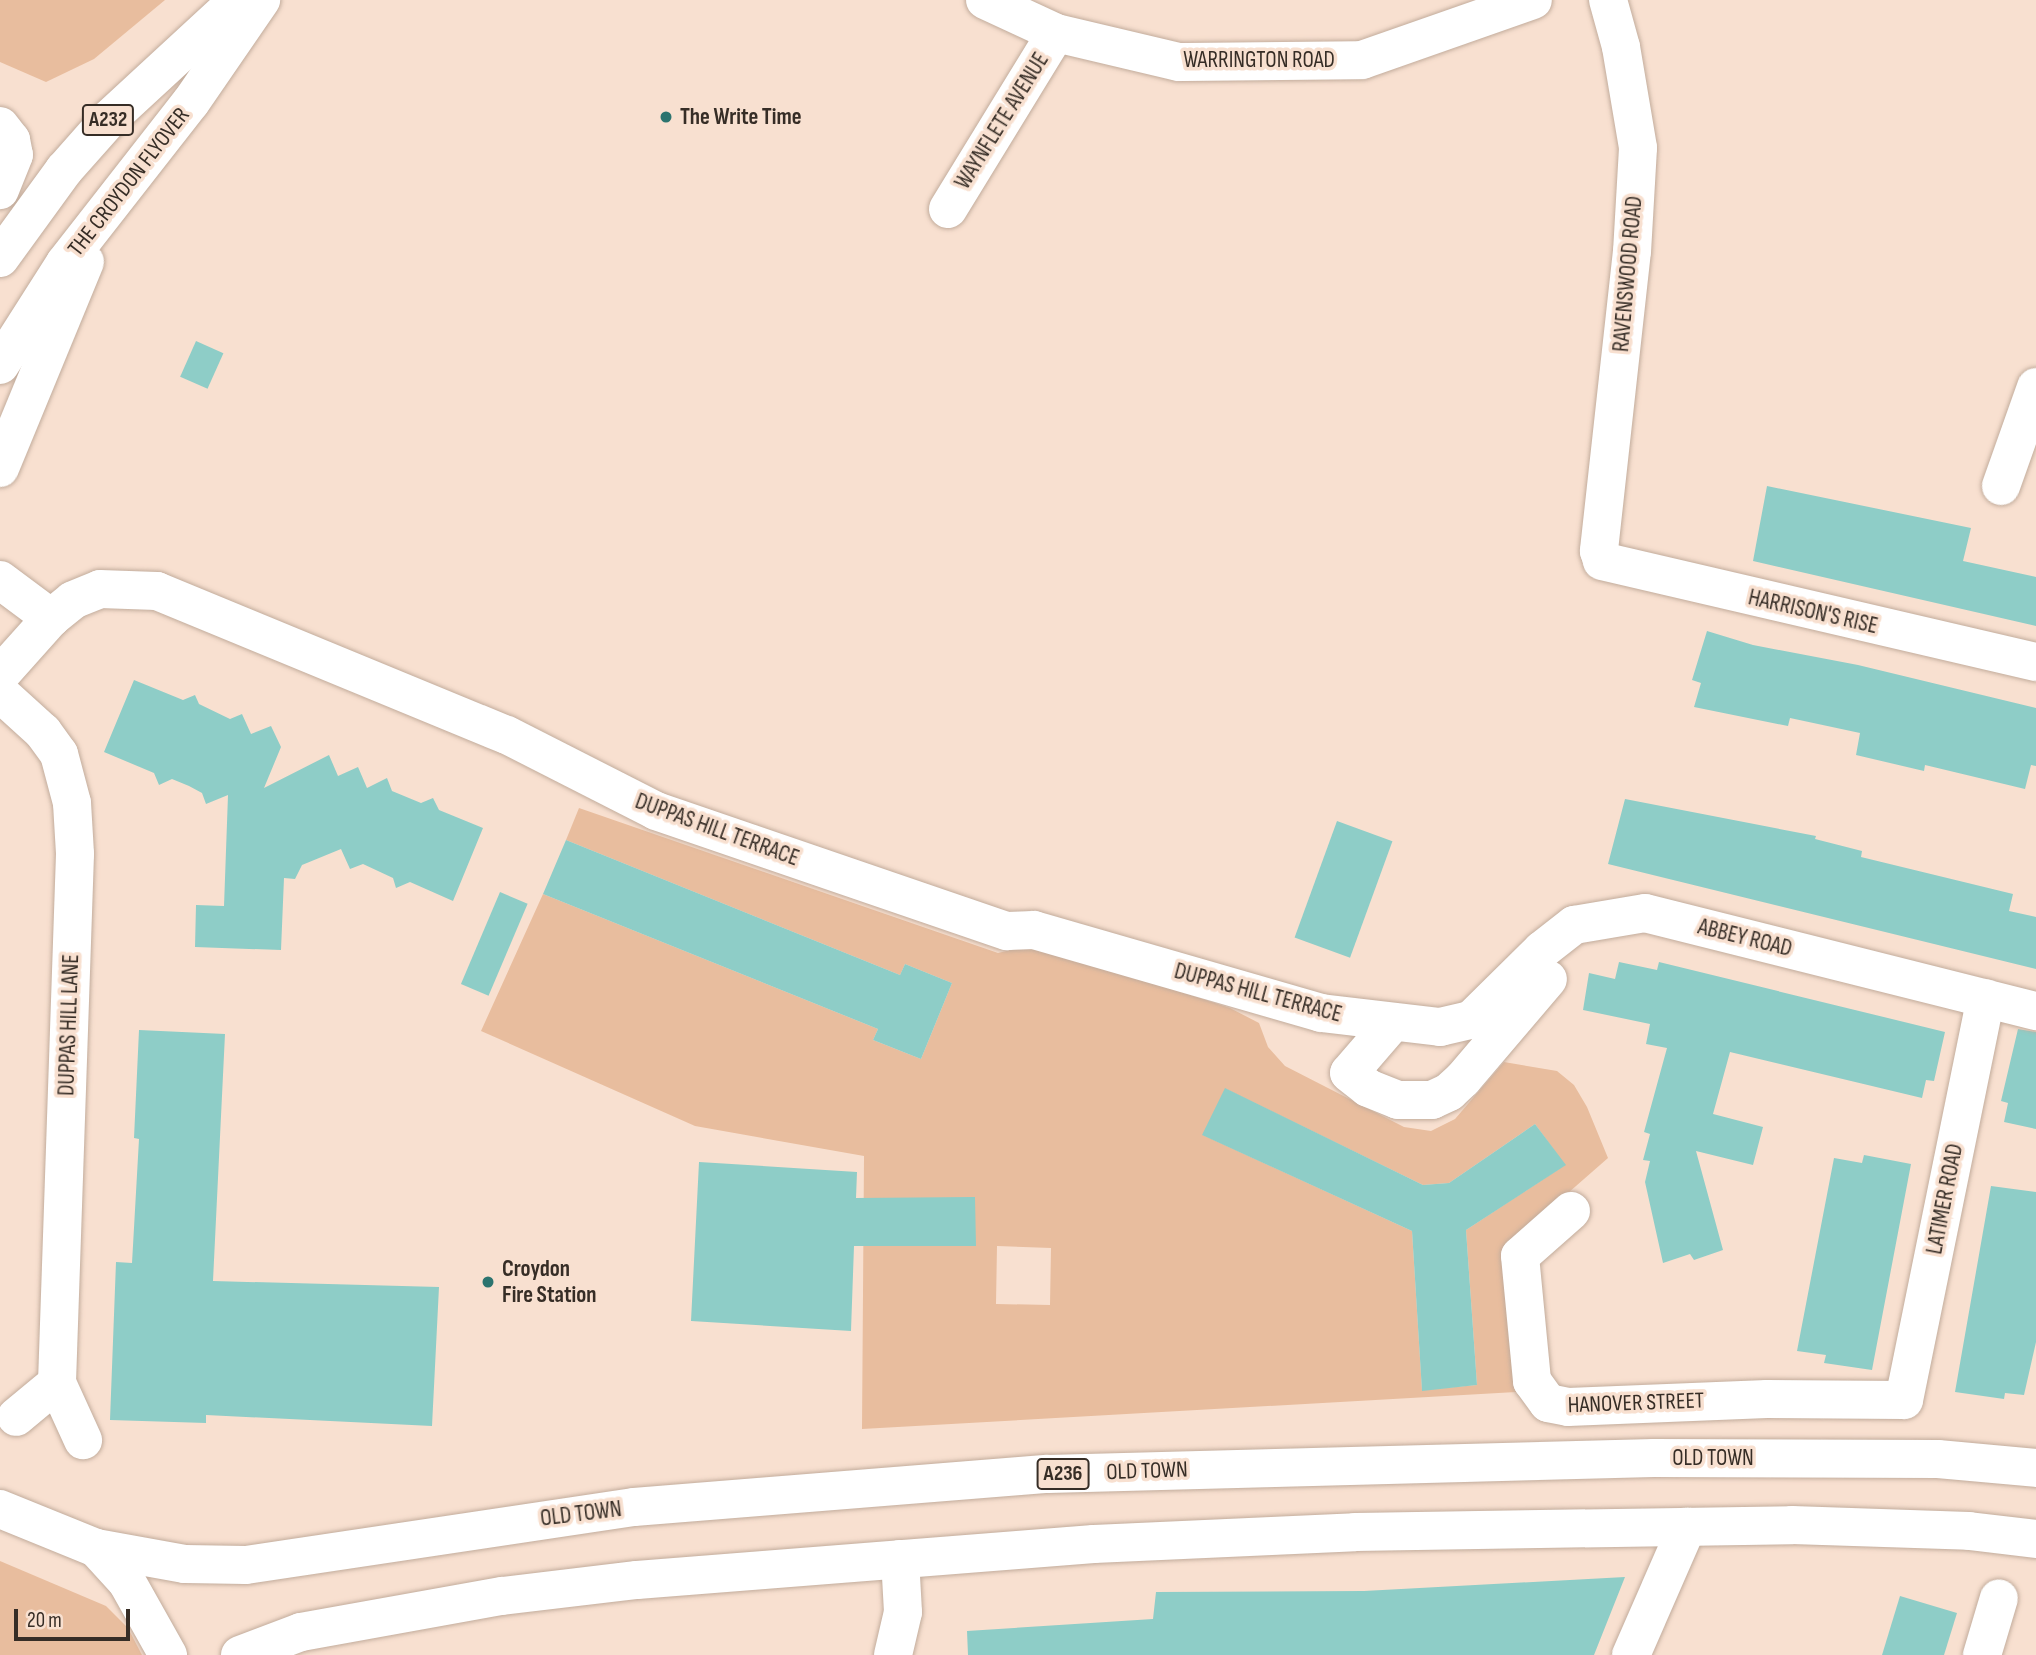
<!DOCTYPE html>
<html>
<head>
<meta charset="utf-8">
<style>
	body { margin:0 }
	#map { position:relative; width:2036px; height:1655px; overflow:hidden; background:#f8e0d0; font-family:"Sofia Sans Condensed",sans-serif }
	div>[style] { position:absolute }
	.green>* { inset:0; background:#e8bd9e }
	.building>* { inset:0; background:#8ecdc7; transform-origin:0 0 }
	.roads { filter:drop-shadow(0 0 2px #c2ac9c) drop-shadow(0 0 2px #c2ac9c) }
	.street>* { height:38px; margin:-19px; padding:0 19px; transform-origin:19px; border-radius:19px; background:#fff }
	.primary>* { height:38px; margin:-19px; padding:0 19px; transform-origin:19px; border-radius:19px; background:#fff }
	.highway>* { height:38px; margin:-19px; padding:0 19px; transform-origin:19px; border-radius:19px; background:#fff }
	.dots>* { width:19px; height:19px; translate:-50% -50%; box-sizing:border-box; border:4px solid #f8e0d0; border-radius:50% }
	span { translate:-50% -50%; white-space:nowrap; text-align:center; line-height:1.15; -webkit-text-stroke:7px #f8e0d0; paint-order:stroke }
	.shield-label span { padding:2px 5px; background:#f8e0d0; border:2px solid; border-radius:5px; -webkit-text-stroke-width:0 }
	.shield-label { font-size:21px; color:#362d26; font-weight:700 }
	.street-label { font-size:23px; color:#362d26 }
	.poi-label { font-size:23px; color:#362d26; font-weight:700 }
	.left { translate:0 -50%; text-align:left }
	.scale { position:absolute; left:14px; top:1609px; width:116px; height:32px; box-sizing:border-box; border:4px solid #362d26; border-top:0; padding-left:9px; font-size:21px; line-height:24px; white-space:nowrap; color:#362d26; -webkit-text-stroke:5px #f8e0d0; paint-order:stroke }
</style>
</head>
<body>
<div id="map">
	<div class="green">
		<i style="clip-path:polygon(0 0,165px 0,94px 59px,46px 82px,0 62px)"></i>
		<i style="clip-path:polygon(evenodd,579px 808px,998px 953px,1035px 944px,1230px 1008px,1259px 1023px,1268px 1047px,1285px 1066px,1404px 1127px,1431px 1131px,1455px 1119px,1504px 1062px,1557px 1071px,1574px 1085px,1587px 1107px,1608px 1158px,1504px 1249px,1516px 1392px,862px 1429px,864px 1156px,695px 1126px,481px 1031px,543px 894px,878px 1029px,873px 1040px,921px 1059px,952px 983px,905px 964px,900px 975px,566px 840px,579px 808px,1226px 1089px,1423px 1185px,1449px 1183px,1535px 1124px,1565px 1165px,1466px 1230px,1477px 1385px,1422px 1390px,1412px 1231px,1203px 1135px,1226px 1089px,579px 808px,975px 1197px,975px 1246px,910px 1246px,975px 1197px,579px 808px,997px 1246px,1051px 1248px,1050px 1305px,996px 1304px,997px 1246px)"></i>
		<i style="clip-path:polygon(0 1561px,106px 1606px,128px 1628px,142px 1655px,0 1655px)"></i>
	</div>
	<div class="building">
		<i style="left:196px;top:341px;width:30px;height:39px;rotate:24deg"></i>
		<i style="clip-path:polygon(1767px 486px,1971px 528px,1963px 561px,2036px 577px,2036px 626px,1753px 561px)"></i>
		<i style="clip-path:polygon(1707px 631px,1753px 645px,1858px 665px,2036px 708px,2036px 766px,2031px 765px,2025px 789px,1925px 765px,1924px 771px,1856px 755px,1860px 733px,1790px 718px,1788px 726px,1694px 707px,1701px 683px,1692px 680px)"></i>
		<i style="clip-path:polygon(134px 680px,183px 700px,195px 695px,199px 704px,230px 719px,242px 714px,251px 734px,271px 726px,281px 747px,264px 788px,329px 755px,338px 776px,358px 767px,367px 788px,387px 778px,392px 791px,421px 803px,433px 798px,439px 810px,483px 828px,453px 901px,410px 882px,396px 888px,393px 878px,363px 864px,350px 869px,341px 849px,302px 865px,295px 879px,284px 878px,281px 950px,195px 947px,196px 905px,224px 906px,228px 795px,206px 804px,202px 793px,189px 786px,172px 779px,159px 785px,154px 773px,104px 752px)"></i>
		<i style="clip-path:polygon(1625px 799px,1816px 836px,1815px 839px,1862px 851px,1861px 857px,2013px 894px,2009px 911px,2036px 917px,2036px 969px,1608px 864px)"></i>
		<i style="left:1337px;top:821px;width:59px;height:124px;rotate:20deg"></i>
		<i style="clip-path:polygon(566px 840px,900px 975px,905px 964px,952px 983px,921px 1059px,873px 1040px,878px 1029px,543px 894px)"></i>
		<i style="left:500px;top:892px;width:30px;height:100px;rotate:23deg"></i>
		<i style="clip-path:polygon(1619px 962px,1657px 970px,1659px 962px,1945px 1032px,1934px 1081px,1926px 1080px,1922px 1098px,1730px 1052px,1713px 1114px,1763px 1127px,1753px 1165px,1696px 1151px,1723px 1250px,1694px 1260px,1690px 1254px,1663px 1263px,1645px 1182px,1650px 1161px,1643px 1160px,1650px 1134px,1644px 1132px,1667px 1048px,1646px 1044px,1650px 1024px,1583px 1010px,1589px 973px,1615px 979px)"></i>
		<i style="clip-path:polygon(2018px 1029px,2036px 1032px,2036px 1129px,2004px 1122px,2008px 1103px,2001px 1101px)"></i>
		<i style="clip-path:polygon(139px 1030px,225px 1034px,213px 1281px,439px 1287px,432px 1426px,206px 1415px,206px 1423px,110px 1420px,116px 1262px,132px 1263px,139px 1139px,134px 1138px)"></i>
		<i style="clip-path:polygon(1225px 1088px,1423px 1185px,1449px 1183px,1535px 1124px,1566px 1165px,1466px 1230px,1477px 1385px,1422px 1391px,1412px 1231px,1202px 1135px)"></i>
		<i style="clip-path:polygon(1864px 1155px,1911px 1164px,1872px 1370px,1824px 1363px,1826px 1355px,1797px 1351px,1834px 1158px,1862px 1163px)"></i>
		<i style="clip-path:polygon(699px 1162px,857px 1172px,856px 1198px,975px 1197px,976px 1246px,854px 1246px,851px 1331px,691px 1321px)"></i>
		<i style="clip-path:polygon(1991px 1186px,2036px 1192px,2036px 1342px,2024px 1395px,2005px 1393px,2004px 1399px,1955px 1392px)"></i>
		<i style="clip-path:polygon(1625px 1577px,1594px 1655px,968px 1655px,967px 1631px,1153px 1619px,1156px 1592px,1364px 1591px)"></i>
		<i style="clip-path:polygon(1900px 1596px,1957px 1613px,1944px 1655px,1882px 1655px)"></i>
	</div>
	<div class="roads">
		<div class="street">
			<i style="left:985px;top:0;width:78px;rotate:24.9deg"></i>
			<i style="left:1056px;top:33px;width:126px;rotate:13.3deg"></i>
			<i style="left:1179px;top:62px;width:183px;rotate:-0.6deg"></i>
			<i style="left:1362px;top:60px;width:181px;rotate:-19.3deg"></i>
			<i style="left:1608px;top:0;width:49px;rotate:74.5deg"></i>
			<i style="left:1621px;top:47px;width:102px;rotate:80.4deg"></i>
			<i style="left:1638px;top:148px;width:103px;rotate:93.3deg"></i>
			<i style="left:1632px;top:251px;width:302px;rotate:96.3deg"></i>
			<i style="left:1599px;top:551px;width:10px;rotate:73deg"></i>
			<i style="left:1602px;top:561px;width:446px;rotate:13.1deg"></i>
			<i style="left:0;top:126px;width:18px;rotate:52deg"></i>
			<i style="left:11px;top:140px;width:15px;rotate:79deg"></i>
			<i style="left:14px;top:155px;width:38px;rotate:112deg"></i>
			<i style="left:948px;top:209px;width:206px;rotate:-58.5deg"></i>
			<i style="left:2001px;top:486px;width:105px;rotate:-70.5deg"></i>
			<i style="left:0;top:580px;width:64px;rotate:36.7deg"></i>
			<i style="left:0;top:675px;width:76px;rotate:-48.2deg"></i>
			<i style="left:51px;top:618px;width:28px;rotate:-39deg"></i>
			<i style="left:73px;top:600px;width:29px;rotate:-22deg"></i>
			<i style="left:100px;top:589px;width:57px;rotate:2deg"></i>
			<i style="left:157px;top:591px;width:378px;rotate:22.4deg"></i>
			<i style="left:507px;top:735px;width:167px;rotate:27deg"></i>
			<i style="left:656px;top:811px;width:371px;rotate:18.9deg"></i>
			<i style="left:1007px;top:931px;width:27px;rotate:-2deg"></i>
			<i style="left:1034px;top:930px;width:299px;rotate:16.1deg"></i>
			<i style="left:1321px;top:1013px;width:120px;rotate:6.7deg"></i>
			<i style="left:1440px;top:1027px;width:32px;rotate:-13deg"></i>
			<i style="left:1471px;top:1020px;width:100px;rotate:-44.6deg"></i>
			<i style="left:1542px;top:950px;width:41px;rotate:-38deg"></i>
			<i style="left:1574px;top:925px;width:72px;rotate:-9.6deg"></i>
			<i style="left:1645px;top:913px;width:403px;rotate:14.1deg"></i>
			<i style="left:0;top:693px;width:58px;rotate:42.2deg"></i>
			<i style="left:43px;top:732px;width:27px;rotate:54deg"></i>
			<i style="left:59px;top:754px;width:51px;rotate:75.1deg"></i>
			<i style="left:72px;top:803px;width:51px;rotate:86.6deg"></i>
			<i style="left:75px;top:854px;width:529px;rotate:91.95deg"></i>
			<i style="left:57px;top:1383px;width:53px;rotate:140.3deg"></i>
			<i style="left:1393px;top:1022px;width:67px;rotate:130.8deg"></i>
			<i style="left:1349px;top:1073px;width:24px;rotate:38deg"></i>
			<i style="left:1368px;top:1088px;width:32px;rotate:22deg"></i>
			<i style="left:1398px;top:1100px;width:34px"></i>
			<i style="left:1432px;top:1100px;width:19px;rotate:-25deg"></i>
			<i style="left:1449px;top:1092px;width:19px;rotate:-43deg"></i>
			<i style="left:1463px;top:1079px;width:131px;rotate:-49.6deg"></i>
			<i style="left:1571px;top:1211px;width:68px;rotate:138.6deg"></i>
			<i style="left:1520px;top:1256px;width:126px;rotate:84.5deg"></i>
			<i style="left:1532px;top:1381px;width:27px;rotate:54deg"></i>
			<i style="left:1548px;top:1403px;width:20px;rotate:11deg"></i>
			<i style="left:1568px;top:1407px;width:199px;rotate:-2.3deg"></i>
			<i style="left:1767px;top:1399px;width:137px;rotate:0.4deg"></i>
			<i style="left:1904px;top:1400px;width:410px;rotate:-78.5deg"></i>
			<i style="left:57px;top:1383px;width:63px;rotate:65.5deg"></i>
			<i style="left:893px;top:1655px;width:44px;rotate:-76.9deg"></i>
			<i style="left:903px;top:1612px;width:53px;rotate:-93.2deg"></i>
			<i style="left:1631px;top:1655px;width:140px;rotate:-66.4deg"></i>
			<i style="left:1982px;top:1655px;width:59px;rotate:-73.4deg"></i>
		</div>
		<div class="primary">
			<i style="left:0;top:1509px;width:104px;rotate:22.1deg"></i>
			<i style="left:96px;top:1548px;width:46px;rotate:47.6deg"></i>
			<i style="left:127px;top:1582px;width:84px;rotate:60.7deg"></i>
			<i style="left:96px;top:1548px;width:90px;rotate:10.2deg"></i>
			<i style="left:185px;top:1564px;width:61px;rotate:0.9deg"></i>
			<i style="left:246px;top:1565px;width:392px;rotate:-8.5deg"></i>
			<i style="left:634px;top:1507px;width:415px;rotate:-4.6deg"></i>
			<i style="left:1048px;top:1474px;width:606px;rotate:-1.51deg"></i>
			<i style="left:1654px;top:1458px;width:284px;rotate:0.2deg"></i>
			<i style="left:1938px;top:1459px;width:98px;rotate:5.2deg"></i>
			<i style="left:240px;top:1655px;width:65px;rotate:-20.7deg"></i>
			<i style="left:301px;top:1632px;width:204px;rotate:-10.2deg"></i>
			<i style="left:502px;top:1596px;width:136px;rotate:-6.8deg"></i>
			<i style="left:637px;top:1580px;width:458px;rotate:-4.5deg"></i>
			<i style="left:1094px;top:1544px;width:261px;rotate:-2.6deg"></i>
			<i style="left:1355px;top:1532px;width:437px;rotate:-0.9deg"></i>
			<i style="left:1792px;top:1525px;width:177px;rotate:1.9deg"></i>
			<i style="left:1969px;top:1531px;width:67px;rotate:6.8deg"></i>
		</div>
		<div class="highway">
			<i style="left:0;top:258px;width:109px;rotate:-54deg"></i>
			<i style="left:64px;top:170px;width:69px;rotate:-48.5deg"></i>
			<i style="left:110px;top:118px;width:174px;rotate:-42.7deg"></i>
			<i style="left:0;top:365px;width:121px;rotate:-57.5deg"></i>
			<i style="left:65px;top:263px;width:204px;rotate:-52deg"></i>
			<i style="left:191px;top:102px;width:124px;rotate:-55.5deg"></i>
			<i style="left:0;top:468px;width:223px;rotate:-67.6deg"></i>
		</div>
	</div>
	<div class="dots">
		<i style="left:666px;top:117px;background:#2c746f"></i>
		<i style="left:488px;top:1282px;background:#2c746f"></i>
	</div>
	<div class="shield-label">
		<span style="left:108px;top:120px">A232</span>
		<span style="left:1063px;top:1474px">A236</span>
	</div>
	<div class="street-label">
		<span style="left:1259px;top:60px">WARRINGTON ROAD</span>
		<span style="left:1002px;top:121px;rotate:-58deg">WAYNFLETE AVENUE</span>
		<span style="left:129px;top:182px;rotate:-52deg">THE CROYDON FLYOVER</span>
		<span style="left:1628px;top:274px;rotate:-85deg">RAVENSWOOD ROAD</span>
		<span style="left:1813px;top:612px;rotate:13deg">HARRISON'S RISE</span>
		<span style="left:717px;top:830px;rotate:20deg">DUPPAS HILL TERRACE</span>
		<span style="left:1745px;top:938px;rotate:14deg">ABBEY ROAD</span>
		<span style="left:1258px;top:993px;rotate:15deg">DUPPAS HILL TERRACE</span>
		<span style="left:69px;top:1025px;rotate:-88deg">DUPPAS HILL LANE</span>
		<span style="left:1945px;top:1199px;rotate:-79deg">LATIMER ROAD</span>
		<span style="left:1636px;top:1403px;rotate:-2deg">HANOVER STREET</span>
		<span style="left:1713px;top:1458px">OLD TOWN</span>
		<span style="left:1147px;top:1471px;rotate:-2deg">OLD TOWN</span>
		<span style="left:581px;top:1514px;rotate:-7deg">OLD TOWN</span>
	</div>
	<div class="poi-label">
		<span class="left" style="left:680px;top:117px">The Write Time</span>
		<span class="left" style="left:502px;top:1282px">Croydon<br>Fire Station</span>
	</div>
	<div class="scale">20 m</div>
</div>
</body>
</html>
